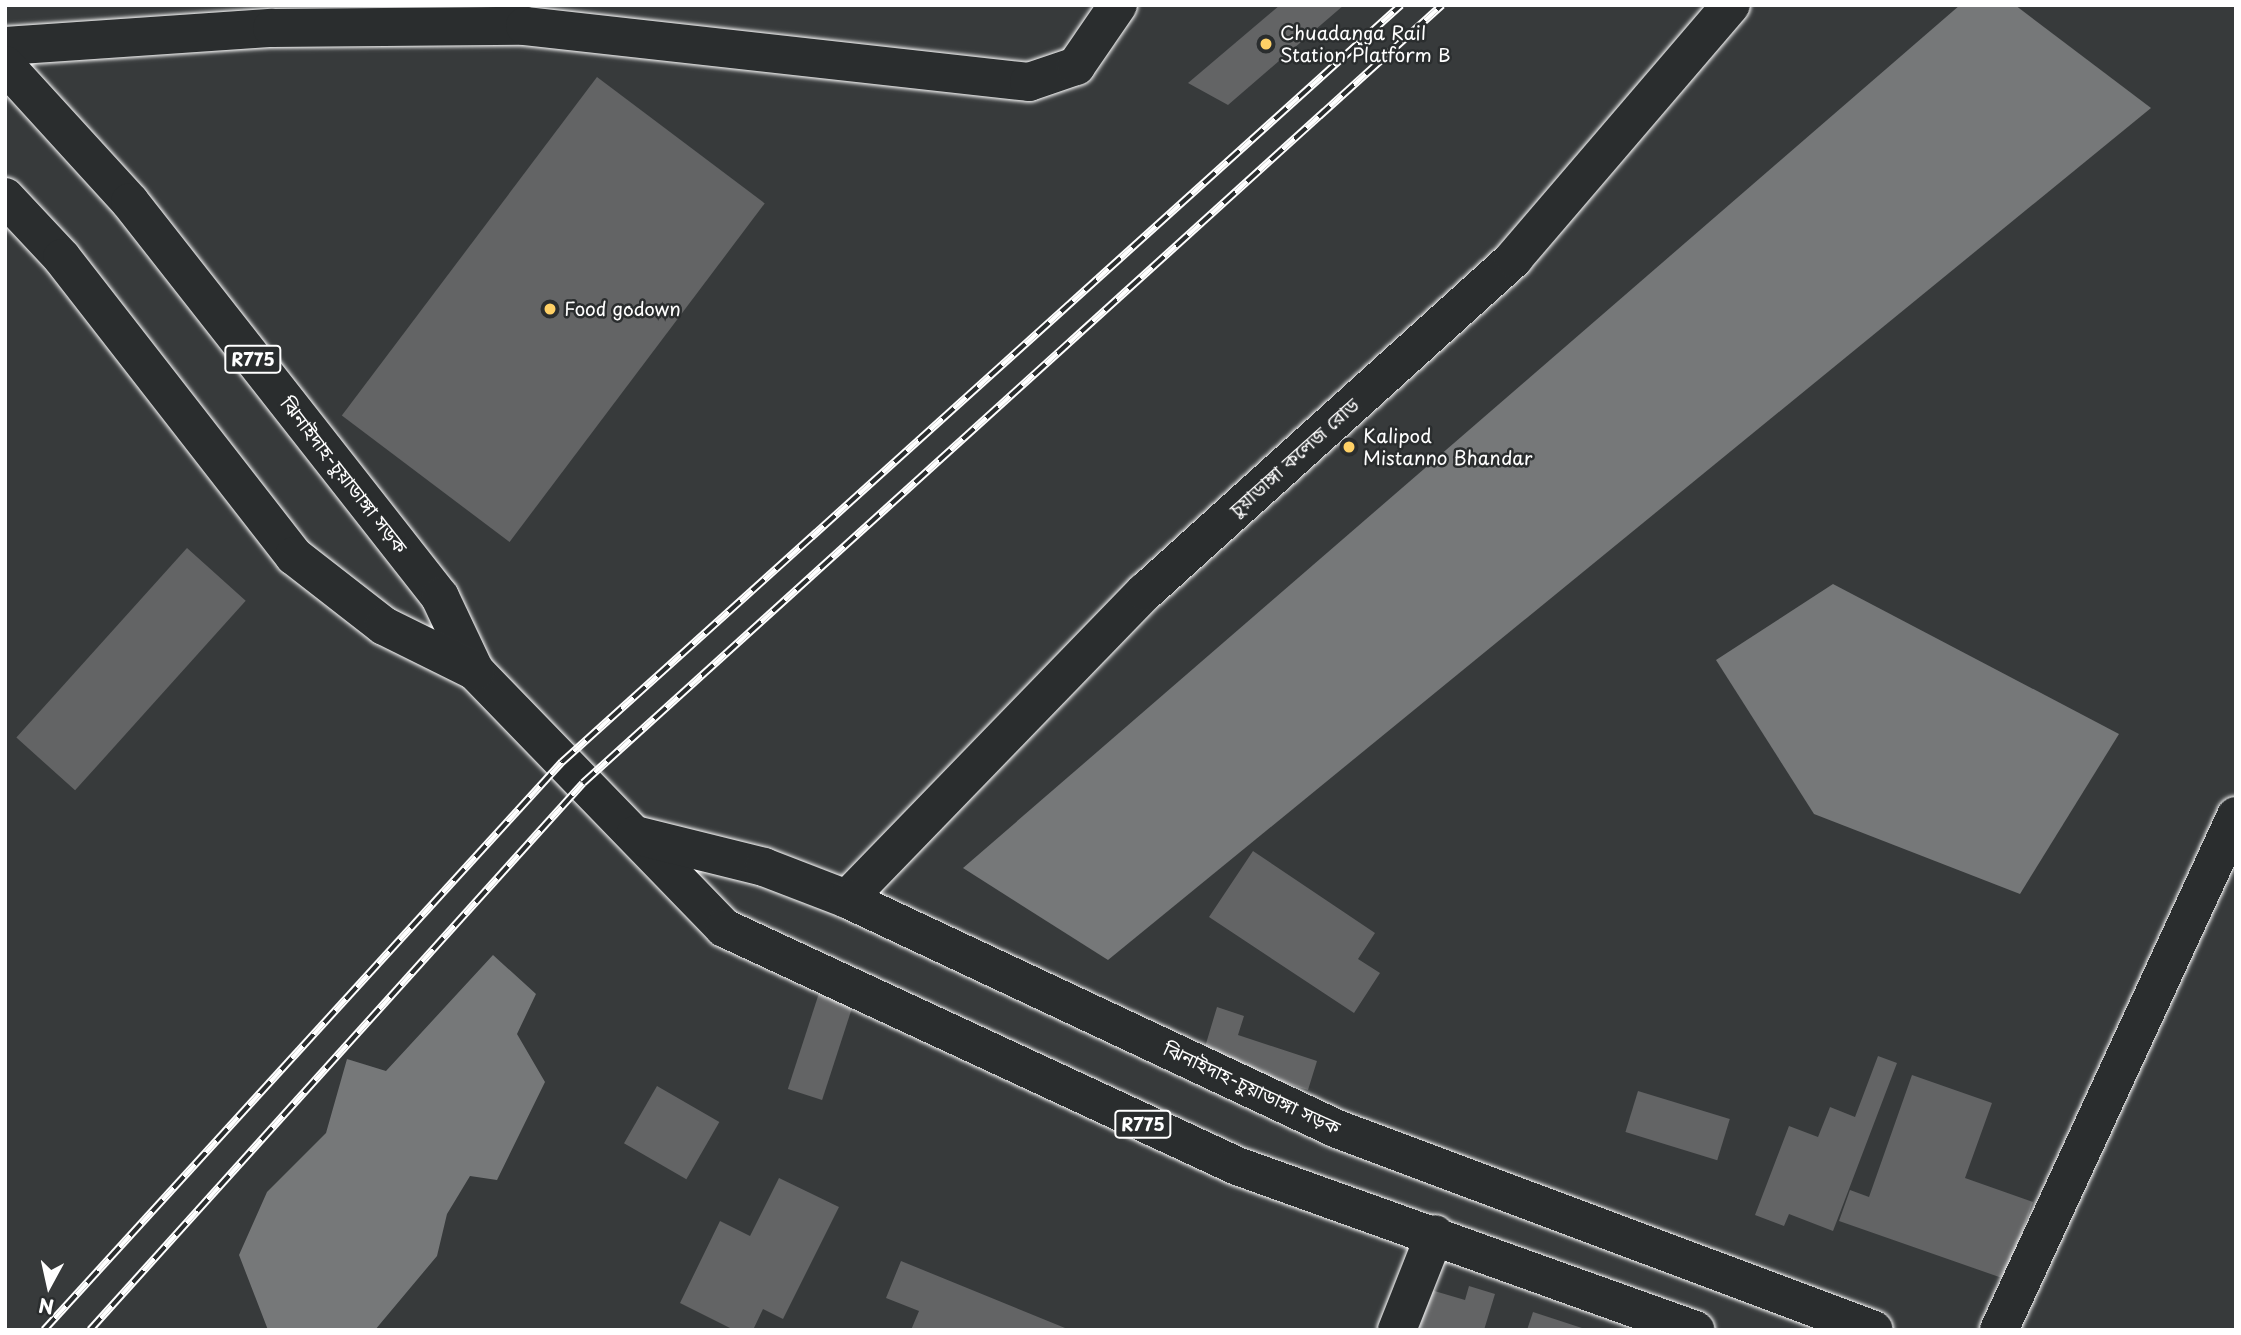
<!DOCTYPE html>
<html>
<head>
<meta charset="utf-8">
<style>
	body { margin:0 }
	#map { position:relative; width:2241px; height:1335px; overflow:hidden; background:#373a3b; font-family:"Playpen Sans","Noto Sans Bengali",sans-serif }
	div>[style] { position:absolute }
	.water>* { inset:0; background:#767879 }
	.building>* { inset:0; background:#636465; transform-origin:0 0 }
	.roads { filter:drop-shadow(0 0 2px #fff) drop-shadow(0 0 2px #fff) }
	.street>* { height:38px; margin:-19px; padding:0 19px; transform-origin:19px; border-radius:19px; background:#2a2d2e }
	.primary>* { height:38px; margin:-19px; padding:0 19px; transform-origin:19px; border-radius:19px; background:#2a2d2e }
	.rail>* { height:8px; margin-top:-4px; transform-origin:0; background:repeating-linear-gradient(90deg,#2a2d2e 0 16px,#fff 0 32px); box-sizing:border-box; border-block:2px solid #fff }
	.dots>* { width:19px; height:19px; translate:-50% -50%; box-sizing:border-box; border:4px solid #2a2d2e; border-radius:50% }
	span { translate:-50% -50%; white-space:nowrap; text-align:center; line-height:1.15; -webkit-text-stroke:5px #2a2d2e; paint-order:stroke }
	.shield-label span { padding:2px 5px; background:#2a2d2e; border:2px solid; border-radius:5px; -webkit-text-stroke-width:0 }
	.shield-label { font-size:18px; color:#fff; font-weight:700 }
	.poi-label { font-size:19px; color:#fff }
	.left { translate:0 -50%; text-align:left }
	.street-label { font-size:19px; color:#fff }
	.frame { position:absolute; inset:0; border:7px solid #fff; pointer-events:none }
	.north { position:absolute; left:14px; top:1251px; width:70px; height:70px; -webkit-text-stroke:5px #2a2d2e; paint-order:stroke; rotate:188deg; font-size:19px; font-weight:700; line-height:28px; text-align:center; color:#fff }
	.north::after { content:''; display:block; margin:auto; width:24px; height:32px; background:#fff; clip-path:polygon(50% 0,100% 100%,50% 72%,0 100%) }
</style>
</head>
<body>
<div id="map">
	<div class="water">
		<i style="clip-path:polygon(1960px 5px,2015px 5px,2151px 108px,1108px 960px,963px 868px)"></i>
		<i style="clip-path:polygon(1833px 584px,2119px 734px,2020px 894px,1814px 814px,1716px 660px)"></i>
		<i style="clip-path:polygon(493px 955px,536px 994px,517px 1034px,545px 1082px,497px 1180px,470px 1176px,447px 1214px,437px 1256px,375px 1330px,268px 1330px,239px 1255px,267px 1192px,326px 1133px,347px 1059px,386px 1071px)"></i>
	</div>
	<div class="building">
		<i style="clip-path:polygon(1280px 5px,1344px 5px,1228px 105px,1188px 83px)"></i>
		<i style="left:597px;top:77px;width:210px;height:424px;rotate:37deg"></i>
		<i style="left:187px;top:548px;width:79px;height:255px;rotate:42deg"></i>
		<i style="clip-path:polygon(1253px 851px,1375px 933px,1358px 959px,1380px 973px,1354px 1013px,1209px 917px)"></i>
		<i style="left:820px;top:990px;width:36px;height:104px;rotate:18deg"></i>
		<i style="clip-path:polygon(1217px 1007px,1244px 1016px,1238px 1035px,1317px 1061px,1308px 1090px,1202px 1057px)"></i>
		<i style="clip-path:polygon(1878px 1056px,1897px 1063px,1833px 1231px,1789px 1214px,1784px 1226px,1755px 1215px,1789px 1126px,1818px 1137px,1830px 1107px,1855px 1117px)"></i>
		<i style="clip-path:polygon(1912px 1075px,1992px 1103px,1965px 1178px,2033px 1202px,2005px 1279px,1839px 1221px,1850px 1190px,1869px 1197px)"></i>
		<i style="left:657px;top:1086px;width:72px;height:66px;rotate:30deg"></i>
		<i style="left:1638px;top:1091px;width:96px;height:43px;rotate:17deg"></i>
		<i style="clip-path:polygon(779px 1178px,839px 1207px,783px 1319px,763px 1309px,753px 1330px,734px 1330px,680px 1303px,720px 1221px,750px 1236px)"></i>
		<i style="clip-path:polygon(901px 1261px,1070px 1330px,911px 1330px,919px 1311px,886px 1298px)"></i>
		<i style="clip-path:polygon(1469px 1286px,1495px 1294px,1484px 1330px,1419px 1330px,1431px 1290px,1465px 1300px)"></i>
		<i style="clip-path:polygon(1533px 1312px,1585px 1329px,1584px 1330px,1527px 1330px)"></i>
	</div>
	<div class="roads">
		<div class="street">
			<i style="left:5px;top:46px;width:268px;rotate:-3.9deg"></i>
			<i style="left:272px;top:28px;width:253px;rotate:-0.5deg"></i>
			<i style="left:525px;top:26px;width:507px;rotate:6.34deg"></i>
			<i style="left:1029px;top:82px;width:50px;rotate:-18.8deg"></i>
			<i style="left:1076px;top:66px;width:74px;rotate:-55.5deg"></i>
			<i style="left:847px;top:899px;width:428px;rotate:-45.9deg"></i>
			<i style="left:1145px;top:592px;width:498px;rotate:-42.1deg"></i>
			<i style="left:1514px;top:258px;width:333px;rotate:-49.4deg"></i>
			<i style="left:1397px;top:1330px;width:103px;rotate:-68.4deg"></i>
			<i style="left:1999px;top:1330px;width:566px;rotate:-65.25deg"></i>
		</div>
		<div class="primary">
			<i style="left:5px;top:65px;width:185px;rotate:47.6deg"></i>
			<i style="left:130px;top:202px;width:502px;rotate:51.87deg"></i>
			<i style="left:440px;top:597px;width:82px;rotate:64.7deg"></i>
			<i style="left:475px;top:671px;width:358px;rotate:45.9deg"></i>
			<i style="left:724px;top:928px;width:566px;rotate:24.89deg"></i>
			<i style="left:1237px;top:1166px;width:487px;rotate:19.7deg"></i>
			<i style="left:5px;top:197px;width:83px;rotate:46.9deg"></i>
			<i style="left:62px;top:258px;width:378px;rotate:52.1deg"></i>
			<i style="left:294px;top:556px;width:114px;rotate:37.9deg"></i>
			<i style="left:384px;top:626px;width:102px;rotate:26.3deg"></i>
			<i style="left:635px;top:835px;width:133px;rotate:13.9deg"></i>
			<i style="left:764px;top:867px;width:89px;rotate:21.1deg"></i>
			<i style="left:847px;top:899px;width:541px;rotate:25.14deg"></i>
			<i style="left:1337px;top:1129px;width:573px;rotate:20.52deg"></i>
		</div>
	</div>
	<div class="rail">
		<i style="left:44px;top:1330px;width:769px;rotate:-47.64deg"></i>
		<i style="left:562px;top:762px;width:1130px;rotate:-42.06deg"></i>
		<i style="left:90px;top:1330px;width:736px;rotate:-47.97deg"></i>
		<i style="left:583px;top:783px;width:1159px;rotate:-42.17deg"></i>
	</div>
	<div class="dots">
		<i style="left:1266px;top:44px;background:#ffd166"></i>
		<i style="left:550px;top:309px;background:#ffd166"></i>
		<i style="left:1349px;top:447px;background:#ffd166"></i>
	</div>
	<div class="shield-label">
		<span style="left:253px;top:359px">R775</span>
		<span style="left:1143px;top:1124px">R775</span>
	</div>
	<div class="poi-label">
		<span class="left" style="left:1280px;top:44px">Chuadanga Rail<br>Station Platform B</span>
		<span class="left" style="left:564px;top:309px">Food godown</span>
		<span class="left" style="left:1363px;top:447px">Kalipod<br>Mistanno Bhandar</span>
	</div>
	<div class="street-label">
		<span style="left:1294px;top:457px;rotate:-42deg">চুয়াডাঙ্গা কলেজ রোড</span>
		<span style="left:344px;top:475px;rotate:52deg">ঝিনাইদাহ-চুয়াডাঙ্গা সড়ক</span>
		<span style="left:1252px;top:1088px;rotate:25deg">ঝিনাইদাহ-চুয়াডাঙ্গা সড়ক</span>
	</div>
	<div class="frame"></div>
	<div class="north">N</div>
</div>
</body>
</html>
